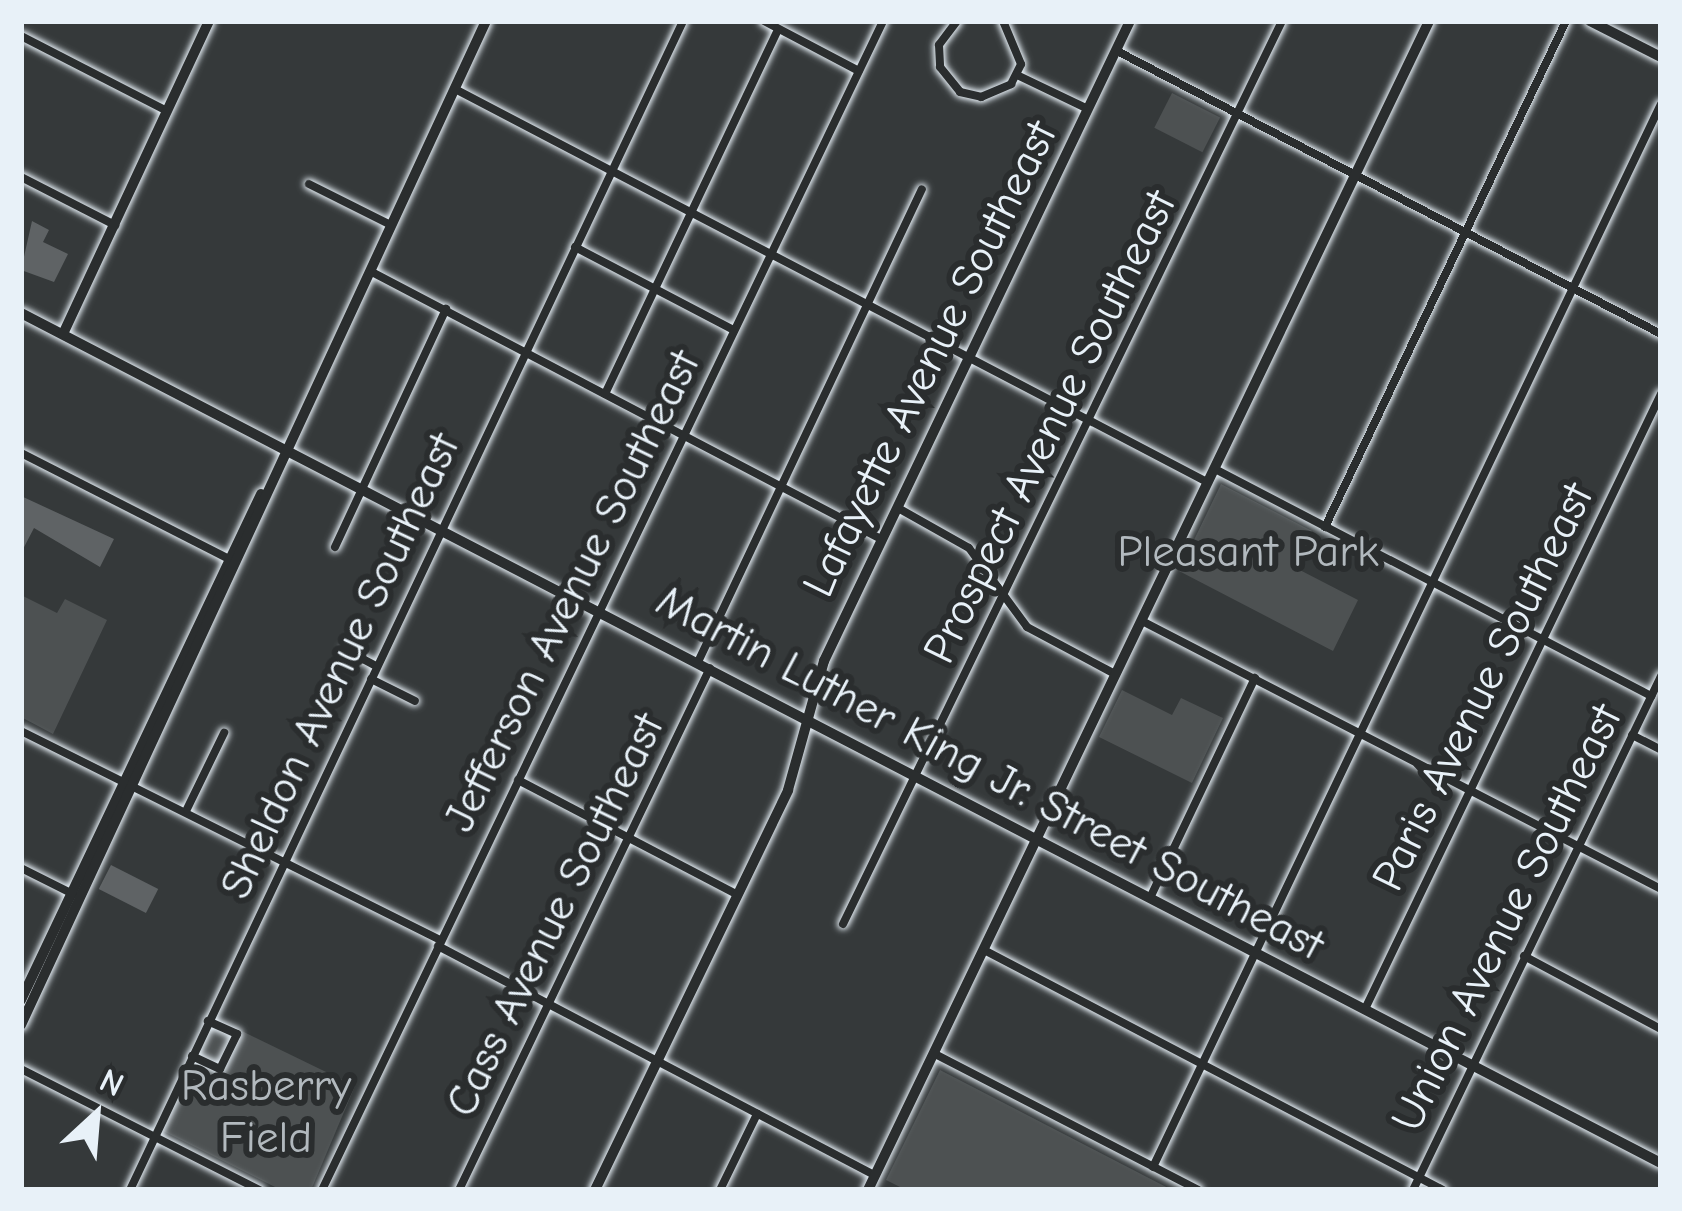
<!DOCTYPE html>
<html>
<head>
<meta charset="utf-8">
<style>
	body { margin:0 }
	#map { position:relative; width:1682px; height:1211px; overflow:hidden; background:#35393a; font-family:"Comic Neue",sans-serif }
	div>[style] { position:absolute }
	.green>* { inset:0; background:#4d5152; transform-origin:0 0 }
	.building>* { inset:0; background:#5f6365; transform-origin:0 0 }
	.roads { filter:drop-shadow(0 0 3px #e8f1f8) drop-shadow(0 0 3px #e8f1f8) }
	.street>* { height:8px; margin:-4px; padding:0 4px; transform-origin:4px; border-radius:4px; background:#2a2d2e }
	.secondary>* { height:10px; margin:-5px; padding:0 5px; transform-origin:5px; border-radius:5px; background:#2a2d2e }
	.primary>* { height:10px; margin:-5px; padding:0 5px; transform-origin:5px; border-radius:5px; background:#2a2d2e }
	span { translate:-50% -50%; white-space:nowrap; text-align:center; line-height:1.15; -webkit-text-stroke:12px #2a2d2e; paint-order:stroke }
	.street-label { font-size:45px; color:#e8f1f8 }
	.park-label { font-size:45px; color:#b2b9be }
	.frame { position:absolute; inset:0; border:24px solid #e8f1f8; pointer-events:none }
	.north { position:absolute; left:36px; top:1055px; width:120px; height:120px; -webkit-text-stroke:9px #2a2d2e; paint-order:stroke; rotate:26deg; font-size:33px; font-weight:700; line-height:48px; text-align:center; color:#e8f1f8 }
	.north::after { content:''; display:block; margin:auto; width:42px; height:54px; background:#e8f1f8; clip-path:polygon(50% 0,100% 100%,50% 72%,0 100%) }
</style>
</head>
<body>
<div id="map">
	<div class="green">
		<i style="left:1172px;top:93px;width:54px;height:39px;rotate:27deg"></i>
		<i style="clip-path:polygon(1221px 484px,1312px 531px,1294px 567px,1358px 600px,1333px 651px,1179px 571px)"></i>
		<i style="clip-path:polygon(21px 595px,57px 613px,65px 599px,107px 620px,53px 734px,21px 717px)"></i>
		<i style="clip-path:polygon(1122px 690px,1172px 715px,1181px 698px,1223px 718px,1192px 783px,1099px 737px)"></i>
		<i style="clip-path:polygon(211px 1016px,355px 1086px,311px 1190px,281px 1190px,159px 1129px)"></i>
		<i style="clip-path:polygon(940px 1070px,1172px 1190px,906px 1190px,886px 1180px)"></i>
	</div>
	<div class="building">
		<i style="clip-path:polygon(32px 221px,49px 230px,43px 242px,68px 254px,54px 282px,21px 270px)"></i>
		<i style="clip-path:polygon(21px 496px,114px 539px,100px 567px,34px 528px,21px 553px)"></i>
		<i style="left:111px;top:865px;width:53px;height:27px;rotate:27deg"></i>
	</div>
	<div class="roads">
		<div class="street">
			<i style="left:764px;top:21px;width:107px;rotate:27.8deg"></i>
			<i style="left:957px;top:21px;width:30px;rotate:127deg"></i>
			<i style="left:939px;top:45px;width:22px;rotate:87deg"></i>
			<i style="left:940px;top:67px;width:32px;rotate:51deg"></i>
			<i style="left:960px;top:92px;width:22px;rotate:13deg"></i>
			<i style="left:981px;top:97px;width:33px;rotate:-23deg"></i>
			<i style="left:1011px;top:84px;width:22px;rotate:-63deg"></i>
			<i style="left:1021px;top:64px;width:47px;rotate:-112.7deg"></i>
			<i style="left:21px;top:36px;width:164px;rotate:27.2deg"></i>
			<i style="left:1117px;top:51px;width:613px;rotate:27.48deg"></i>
			<i style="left:1017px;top:75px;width:79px;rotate:25.6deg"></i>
			<i style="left:455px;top:89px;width:849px;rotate:27.59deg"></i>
			<i style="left:21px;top:177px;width:106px;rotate:27.1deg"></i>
			<i style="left:309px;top:184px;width:92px;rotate:26.6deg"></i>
			<i style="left:575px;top:247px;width:179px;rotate:27.6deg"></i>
			<i style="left:370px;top:271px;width:577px;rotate:27.68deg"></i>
			<i style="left:605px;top:394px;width:404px;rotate:-64.6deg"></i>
			<i style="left:21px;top:453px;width:238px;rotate:27deg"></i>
			<i style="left:1215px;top:469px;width:492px;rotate:27.5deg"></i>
			<i style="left:898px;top:508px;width:81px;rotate:29.4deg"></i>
			<i style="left:969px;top:548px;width:98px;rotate:53.7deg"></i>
			<i style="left:1027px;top:627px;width:100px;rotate:28.1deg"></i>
			<i style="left:1325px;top:527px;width:560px;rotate:-64.53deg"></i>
			<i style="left:335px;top:547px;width:263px;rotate:-65deg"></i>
			<i style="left:1142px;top:621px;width:584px;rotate:27.31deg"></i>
			<i style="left:346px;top:650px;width:34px;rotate:28deg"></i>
			<i style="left:698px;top:662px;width:523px;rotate:-64.66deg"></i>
			<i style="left:371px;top:679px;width:49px;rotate:26.6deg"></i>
			<i style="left:21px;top:731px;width:469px;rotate:26.5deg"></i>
			<i style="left:1632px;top:735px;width:33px;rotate:27deg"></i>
			<i style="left:518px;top:780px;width:248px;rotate:27.6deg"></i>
			<i style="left:187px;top:809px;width:85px;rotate:-64deg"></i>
			<i style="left:21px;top:868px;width:58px;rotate:26.6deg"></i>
			<i style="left:1150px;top:898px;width:244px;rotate:-64.5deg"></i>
			<i style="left:843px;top:924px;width:1004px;rotate:-64.07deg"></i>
			<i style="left:438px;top:946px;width:493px;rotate:27.7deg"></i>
			<i style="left:984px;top:950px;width:518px;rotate:27.6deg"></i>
			<i style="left:1524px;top:956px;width:155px;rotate:28.1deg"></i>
			<i style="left:1365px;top:1009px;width:683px;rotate:-64.3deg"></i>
			<i style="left:935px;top:1054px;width:296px;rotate:27.3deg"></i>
			<i style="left:192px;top:1056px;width:31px;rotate:25deg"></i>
			<i style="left:220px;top:1069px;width:39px;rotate:-64deg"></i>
			<i style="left:237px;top:1034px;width:32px;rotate:-156deg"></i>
			<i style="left:21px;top:1069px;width:268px;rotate:26.9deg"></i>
			<i style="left:1153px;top:1167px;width:1178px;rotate:-64.46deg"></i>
			<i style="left:130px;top:1190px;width:1293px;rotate:-64.68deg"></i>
			<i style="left:322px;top:1190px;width:1297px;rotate:-64.36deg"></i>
			<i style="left:459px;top:1190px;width:579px;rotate:-64.32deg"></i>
			<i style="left:720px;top:1190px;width:85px;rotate:-64deg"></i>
			<i style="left:1413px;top:1190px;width:571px;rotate:-64.24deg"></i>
		</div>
		<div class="secondary">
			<i style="left:1590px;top:21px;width:80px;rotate:26.9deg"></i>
			<i style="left:21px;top:313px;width:1847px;rotate:27.4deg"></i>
			<i style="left:63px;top:334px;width:345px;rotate:-65deg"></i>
			<i style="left:595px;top:1190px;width:444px;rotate:-64.2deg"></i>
			<i style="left:788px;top:790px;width:134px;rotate:-74.4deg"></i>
			<i style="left:824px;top:661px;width:709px;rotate:-64.45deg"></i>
			<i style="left:868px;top:1190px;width:1297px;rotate:-64.36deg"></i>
		</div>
		<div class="primary">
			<i style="left:21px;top:1000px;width:560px;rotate:-64.62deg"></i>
			<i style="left:21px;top:1025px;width:1106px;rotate:-65.15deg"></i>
		</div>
	</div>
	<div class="street-label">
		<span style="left:930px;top:359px;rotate:-64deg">Lafayette Avenue Southeast</span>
		<span style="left:1050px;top:427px;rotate:-64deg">Prospect Avenue Southeast</span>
		<span style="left:572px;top:591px;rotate:-64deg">Jefferson Avenue Southeast</span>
		<span style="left:340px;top:666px;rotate:-65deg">Sheldon Avenue Southeast</span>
		<span style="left:1483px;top:687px;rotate:-64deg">Paris Avenue Southeast</span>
		<span style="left:990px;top:773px;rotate:28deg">Martin Luther King Jr. Street Southeast</span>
		<span style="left:555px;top:915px;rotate:-64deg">Cass Avenue Southeast</span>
		<span style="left:1507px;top:918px;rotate:-64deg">Union Avenue Southeast</span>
	</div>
	<div class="park-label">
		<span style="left:1248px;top:552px">Pleasant Park</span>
		<span style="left:266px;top:1112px">Rasberry<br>Field</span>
	</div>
	<div class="frame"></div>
	<div class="north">N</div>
</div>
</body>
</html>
